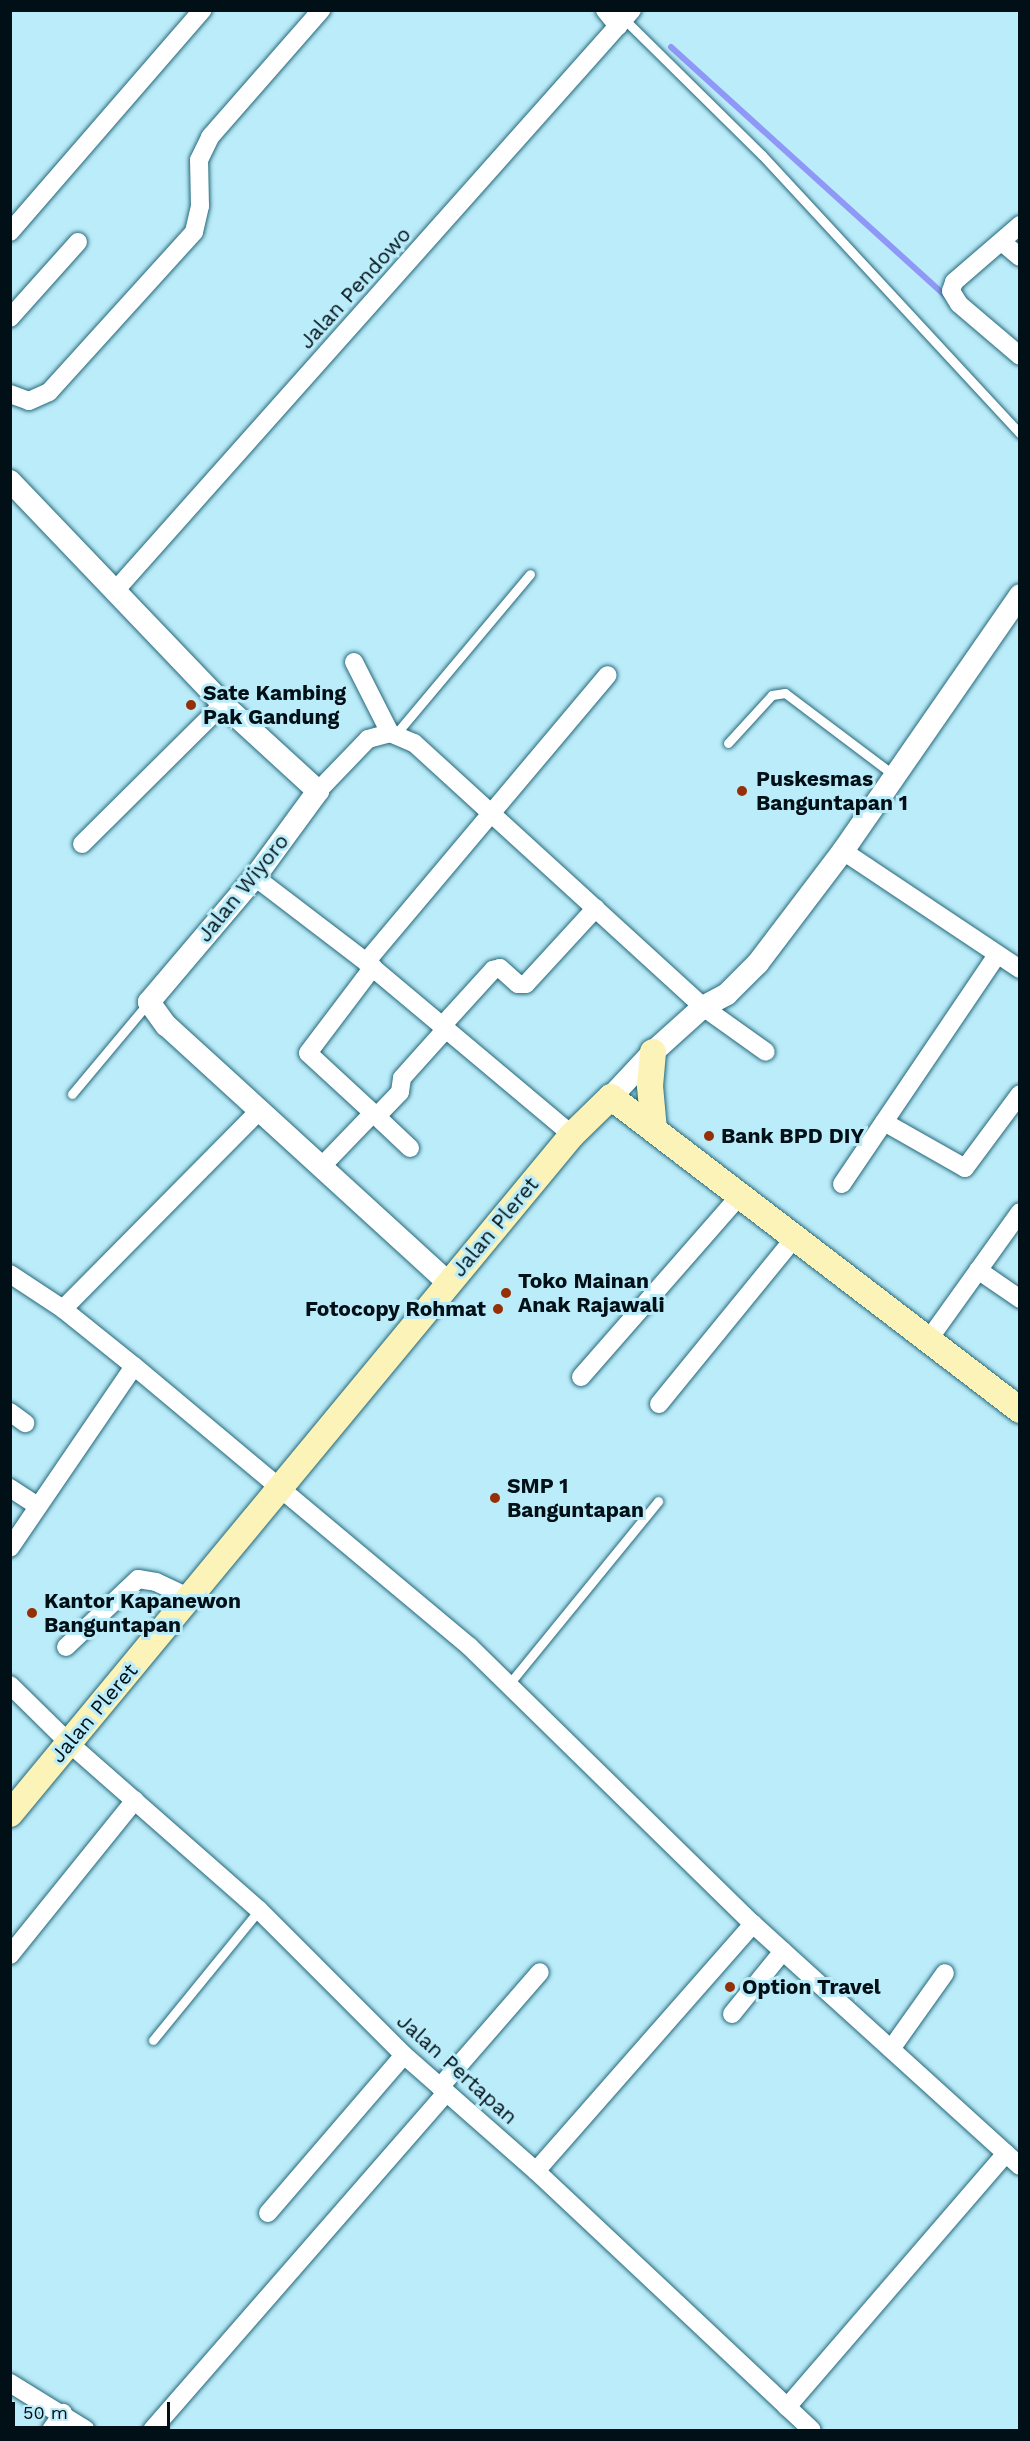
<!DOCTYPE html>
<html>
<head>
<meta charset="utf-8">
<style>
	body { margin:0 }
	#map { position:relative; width:1030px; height:2441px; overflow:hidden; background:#bbecfa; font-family:"Work Sans",sans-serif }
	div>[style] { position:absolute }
	.stream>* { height:6px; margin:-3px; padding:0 3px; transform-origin:3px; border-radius:3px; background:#8f98f6 }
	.roads { filter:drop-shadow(0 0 2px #25687a) drop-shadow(0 0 2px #25687a) }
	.service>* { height:9px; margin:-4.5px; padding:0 4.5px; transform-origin:4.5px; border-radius:4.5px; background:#fff }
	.minor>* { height:18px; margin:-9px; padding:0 9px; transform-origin:9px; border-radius:9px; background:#fff }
	.tertiary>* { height:22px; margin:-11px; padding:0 11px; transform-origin:11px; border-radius:11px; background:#fff }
	.secondary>* { height:26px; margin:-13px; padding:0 13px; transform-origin:13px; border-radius:13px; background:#fcf3b8 }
	.dots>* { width:16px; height:16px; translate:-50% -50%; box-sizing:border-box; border:3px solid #bbecfa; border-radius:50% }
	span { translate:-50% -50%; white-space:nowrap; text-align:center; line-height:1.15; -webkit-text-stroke:6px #bbecfa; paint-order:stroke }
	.street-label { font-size:21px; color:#001016 }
	.poi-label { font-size:21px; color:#001016; font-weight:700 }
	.left { translate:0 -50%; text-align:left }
	.right { translate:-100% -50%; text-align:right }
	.frame { position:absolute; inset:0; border:12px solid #001016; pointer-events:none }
	.scale { position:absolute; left:12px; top:2402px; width:158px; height:27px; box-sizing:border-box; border:3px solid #001016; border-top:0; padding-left:8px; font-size:18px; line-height:21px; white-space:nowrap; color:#001016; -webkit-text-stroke:4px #bbecfa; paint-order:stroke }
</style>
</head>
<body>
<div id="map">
	<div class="stream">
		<i style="left:671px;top:47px;width:372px;rotate:42.2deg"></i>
	</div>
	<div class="roads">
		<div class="service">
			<i style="left:624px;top:19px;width:194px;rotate:44.6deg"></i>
			<i style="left:762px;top:155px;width:380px;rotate:47.2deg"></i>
			<i style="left:395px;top:735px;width:210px;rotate:-50deg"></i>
			<i style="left:728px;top:743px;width:65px;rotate:-47.5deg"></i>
			<i style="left:772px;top:695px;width:13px;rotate:-9deg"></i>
			<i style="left:785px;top:693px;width:136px;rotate:37deg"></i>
			<i style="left:72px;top:1094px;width:120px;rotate:-50.1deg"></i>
			<i style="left:509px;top:1684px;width:236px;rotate:-50.8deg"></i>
			<i style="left:153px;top:2040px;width:168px;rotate:-50.8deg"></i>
		</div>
		<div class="minor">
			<i style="left:605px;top:10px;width:21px;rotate:51deg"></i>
			<i style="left:1020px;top:225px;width:87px;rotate:139.2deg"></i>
			<i style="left:954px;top:282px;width:9px;rotate:108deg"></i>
			<i style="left:951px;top:291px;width:15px;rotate:58deg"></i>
			<i style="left:959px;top:304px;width:80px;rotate:40.4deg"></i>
			<i style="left:10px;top:232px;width:294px;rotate:-49.1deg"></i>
			<i style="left:1002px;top:242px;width:23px;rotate:40deg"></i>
			<i style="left:10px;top:318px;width:102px;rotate:-48.2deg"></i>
			<i style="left:10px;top:394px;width:20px;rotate:20deg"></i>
			<i style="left:29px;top:401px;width:22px;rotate:-24deg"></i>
			<i style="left:49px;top:392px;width:216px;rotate:-47.8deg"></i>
			<i style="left:194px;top:232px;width:27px;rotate:-77deg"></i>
			<i style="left:200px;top:206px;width:46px;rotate:-91.2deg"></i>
			<i style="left:199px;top:160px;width:25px;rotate:-64deg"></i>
			<i style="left:210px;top:137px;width:169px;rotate:-48.8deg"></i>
			<i style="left:114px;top:592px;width:779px;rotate:-48.33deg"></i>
			<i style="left:354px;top:662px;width:80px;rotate:63.1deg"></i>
			<i style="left:318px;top:791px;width:72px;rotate:-46.1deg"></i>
			<i style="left:368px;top:739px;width:23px;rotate:-15deg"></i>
			<i style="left:390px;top:733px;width:26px;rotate:23deg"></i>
			<i style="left:414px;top:743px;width:391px;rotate:42.4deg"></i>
			<i style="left:703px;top:1007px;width:77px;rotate:35.5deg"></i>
			<i style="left:82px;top:844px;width:199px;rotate:-44.8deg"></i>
			<i style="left:843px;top:851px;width:213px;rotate:33.7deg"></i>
			<i style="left:255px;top:877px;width:140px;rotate:37.4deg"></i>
			<i style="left:366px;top:962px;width:269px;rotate:40deg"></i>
			<i style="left:366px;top:962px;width:375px;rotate:-49.9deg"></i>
			<i style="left:442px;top:1026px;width:76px;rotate:-47.7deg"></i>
			<i style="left:493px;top:970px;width:7px;rotate:-16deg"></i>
			<i style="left:500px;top:968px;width:24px;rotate:42deg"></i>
			<i style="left:518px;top:984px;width:8px"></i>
			<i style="left:526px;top:984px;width:103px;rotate:-47.4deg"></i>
			<i style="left:373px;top:1113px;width:51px;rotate:43.4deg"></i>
			<i style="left:377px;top:1116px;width:33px;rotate:-46deg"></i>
			<i style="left:400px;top:1092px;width:14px;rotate:-82deg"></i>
			<i style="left:402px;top:1078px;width:66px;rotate:-48.1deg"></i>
			<i style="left:884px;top:1122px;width:93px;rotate:29.6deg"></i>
			<i style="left:965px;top:1168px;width:92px;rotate:-53.4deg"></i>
			<i style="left:322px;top:1166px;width:74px;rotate:-46.1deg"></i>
			<i style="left:373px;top:1113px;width:88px;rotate:-137.3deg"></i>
			<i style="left:308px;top:1053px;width:108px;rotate:-52.9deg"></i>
			<i style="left:842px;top:1184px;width:277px;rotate:-55.9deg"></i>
			<i style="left:978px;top:1270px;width:51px;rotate:34.6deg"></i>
			<i style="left:10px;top:1274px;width:64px;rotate:33.4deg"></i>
			<i style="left:63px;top:1309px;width:91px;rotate:38.8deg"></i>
			<i style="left:134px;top:1366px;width:437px;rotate:39.9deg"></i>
			<i style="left:469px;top:1646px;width:397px;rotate:44.4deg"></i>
			<i style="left:753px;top:1924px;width:360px;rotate:42.2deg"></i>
			<i style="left:63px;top:1309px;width:280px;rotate:-45.3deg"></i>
			<i style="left:929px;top:1339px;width:156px;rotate:-54.4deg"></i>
			<i style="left:581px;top:1377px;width:243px;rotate:-48.8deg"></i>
			<i style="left:659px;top:1404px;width:215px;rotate:-50.8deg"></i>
			<i style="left:10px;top:1412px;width:19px;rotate:36deg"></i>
			<i style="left:10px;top:1488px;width:33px;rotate:33deg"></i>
			<i style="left:10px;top:1548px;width:220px;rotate:-55.7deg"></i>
			<i style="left:66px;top:1647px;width:99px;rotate:-43.4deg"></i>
			<i style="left:138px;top:1579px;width:18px;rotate:9deg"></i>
			<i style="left:156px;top:1582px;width:38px;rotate:25deg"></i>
			<i style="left:10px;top:1685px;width:83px;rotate:44.5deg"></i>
			<i style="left:69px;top:1743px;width:253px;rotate:41.3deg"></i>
			<i style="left:259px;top:1910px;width:205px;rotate:45deg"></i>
			<i style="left:404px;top:2055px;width:176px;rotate:41.3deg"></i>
			<i style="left:536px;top:2171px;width:378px;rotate:43.2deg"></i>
			<i style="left:10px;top:1955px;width:199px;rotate:-51.1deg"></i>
			<i style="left:732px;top:2014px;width:81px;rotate:-51deg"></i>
			<i style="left:891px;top:2049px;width:93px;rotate:-54.6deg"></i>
			<i style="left:440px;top:2087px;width:152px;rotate:-49deg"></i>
			<i style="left:536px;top:2171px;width:329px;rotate:-48.7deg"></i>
			<i style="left:268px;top:2213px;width:208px;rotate:-49.3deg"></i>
			<i style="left:10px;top:2383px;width:89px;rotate:31.7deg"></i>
			<i style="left:787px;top:2407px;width:335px;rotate:-49.2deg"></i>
			<i style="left:51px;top:2430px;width:21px;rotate:-55deg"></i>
			<i style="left:152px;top:2430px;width:447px;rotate:-48.9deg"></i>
		</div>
		<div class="tertiary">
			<i style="left:10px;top:481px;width:308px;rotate:46.3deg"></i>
			<i style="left:223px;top:704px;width:129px;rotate:42.5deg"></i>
			<i style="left:318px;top:791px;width:107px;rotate:126.2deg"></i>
			<i style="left:255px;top:877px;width:164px;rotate:130.3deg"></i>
			<i style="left:149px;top:1002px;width:29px;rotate:54deg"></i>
			<i style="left:166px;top:1025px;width:383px;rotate:42.4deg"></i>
			<i style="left:611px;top:1097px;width:62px;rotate:-47deg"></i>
			<i style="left:653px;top:1052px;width:67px;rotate:-42deg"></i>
			<i style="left:703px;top:1007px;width:27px;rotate:-28deg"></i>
			<i style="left:727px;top:994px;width:44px;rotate:-45deg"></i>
			<i style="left:758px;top:963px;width:141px;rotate:-52.8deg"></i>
			<i style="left:843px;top:851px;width:311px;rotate:-55.3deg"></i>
		</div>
		<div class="secondary">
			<i style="left:653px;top:1052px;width:34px;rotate:95deg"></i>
			<i style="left:650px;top:1086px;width:44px;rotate:84.8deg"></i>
			<i style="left:10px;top:1814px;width:881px;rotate:-50.39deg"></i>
			<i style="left:572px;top:1135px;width:54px;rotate:-44.3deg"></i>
			<i style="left:611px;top:1097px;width:515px;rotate:37.43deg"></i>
		</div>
	</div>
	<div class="dots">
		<i style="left:191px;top:705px;background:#952f05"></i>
		<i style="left:742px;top:791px;background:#952f05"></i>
		<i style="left:709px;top:1136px;background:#952f05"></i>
		<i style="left:506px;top:1293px;background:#952f05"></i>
		<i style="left:498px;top:1309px;background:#952f05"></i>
		<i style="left:495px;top:1498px;background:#952f05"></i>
		<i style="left:32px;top:1613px;background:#952f05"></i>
		<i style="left:730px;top:1987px;background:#952f05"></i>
	</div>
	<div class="street-label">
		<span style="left:355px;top:288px;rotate:-48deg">Jalan Pendowo</span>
		<span style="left:243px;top:888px;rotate:-51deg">Jalan Wiyoro</span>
		<span style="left:495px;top:1227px;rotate:-50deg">Jalan Pleret</span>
		<span style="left:94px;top:1713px;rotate:-50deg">Jalan Pleret</span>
		<span style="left:457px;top:2069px;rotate:42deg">Jalan Pertapan</span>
	</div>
	<div class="poi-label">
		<span class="left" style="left:203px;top:705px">Sate Kambing<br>Pak Gandung</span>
		<span class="left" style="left:756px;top:791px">Puskesmas<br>Banguntapan 1</span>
		<span class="left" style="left:721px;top:1136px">Bank BPD DIY</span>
		<span class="left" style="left:518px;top:1293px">Toko Mainan<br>Anak Rajawali</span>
		<span class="right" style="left:486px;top:1309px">Fotocopy Rohmat</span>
		<span class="left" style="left:507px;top:1498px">SMP 1<br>Banguntapan</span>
		<span class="left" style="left:44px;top:1613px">Kantor Kapanewon<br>Banguntapan</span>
		<span class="left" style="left:742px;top:1987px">Option Travel</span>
	</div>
	<div class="frame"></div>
	<div class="scale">50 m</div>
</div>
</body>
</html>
